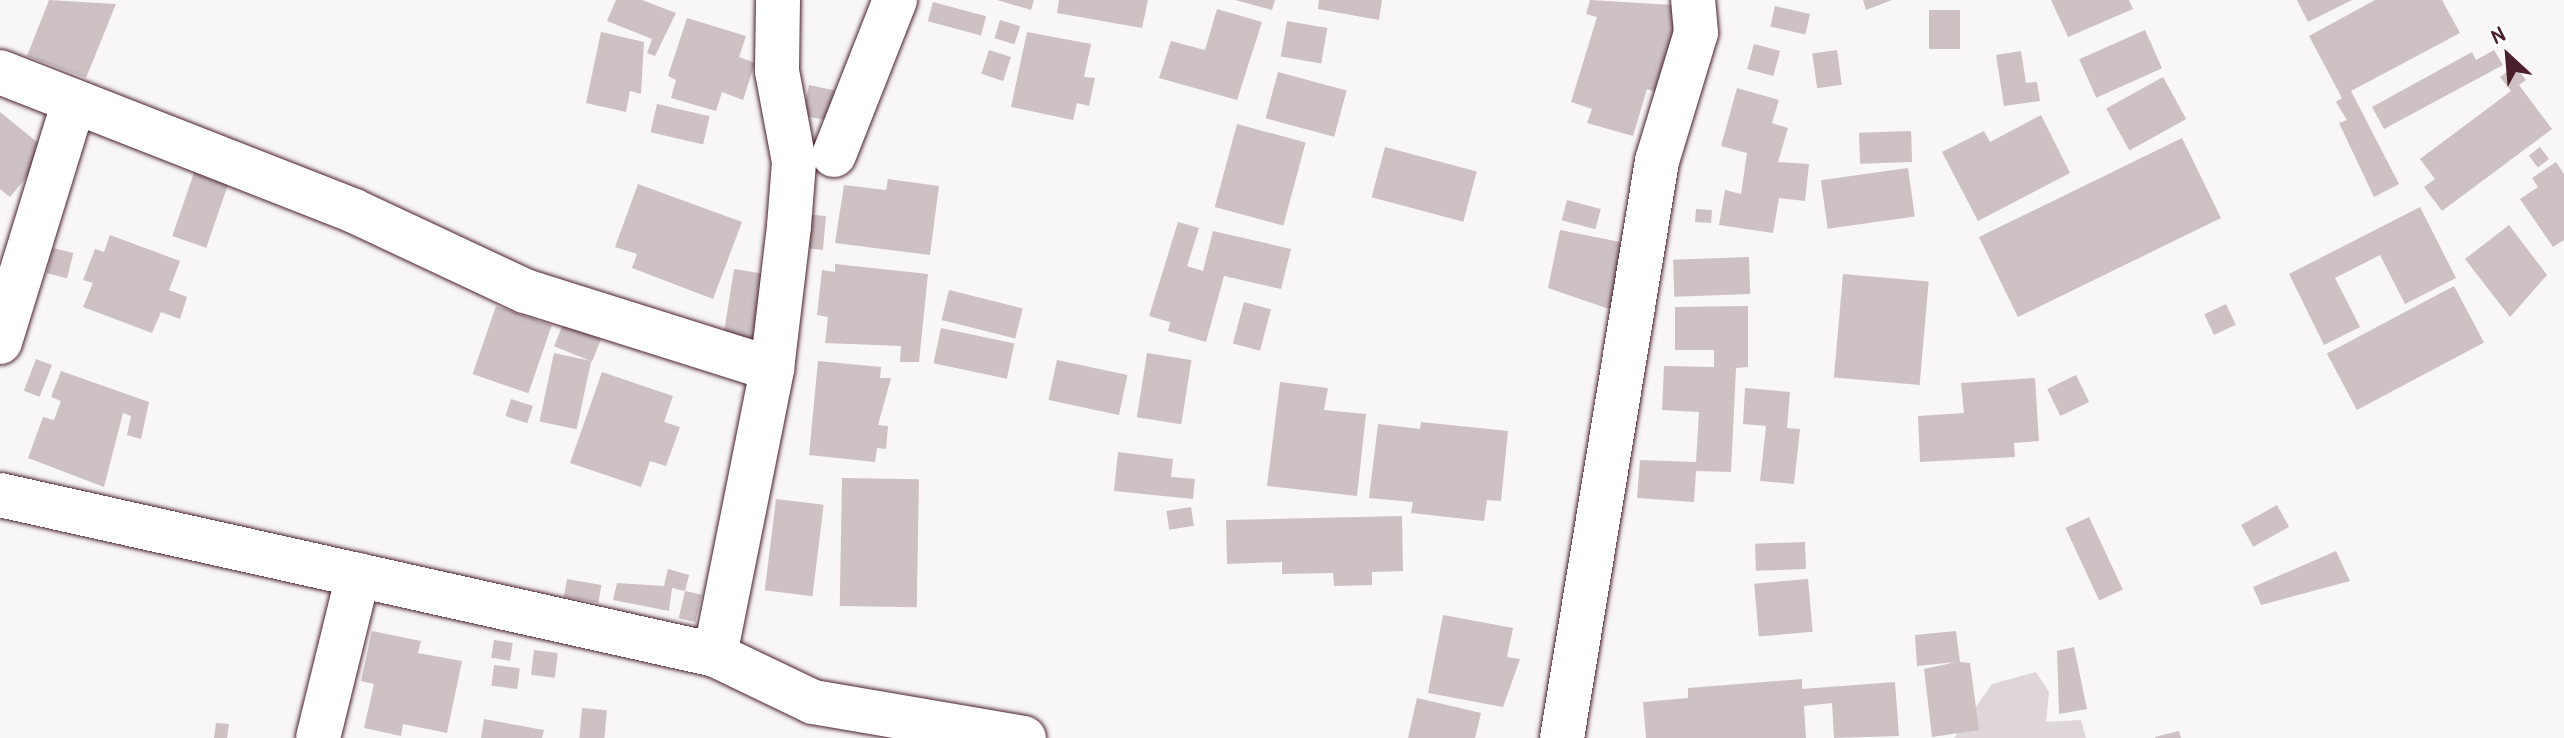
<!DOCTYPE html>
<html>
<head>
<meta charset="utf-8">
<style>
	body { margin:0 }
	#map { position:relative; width:2564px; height:738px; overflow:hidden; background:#f8f6f7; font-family:"Patrick Hand",sans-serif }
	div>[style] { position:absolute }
	.green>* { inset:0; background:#ded6d9 }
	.building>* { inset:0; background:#cdc1c4; transform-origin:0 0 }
	.roads { filter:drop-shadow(0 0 2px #4a1f2b) drop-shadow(0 0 2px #4a1f2b) }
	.minor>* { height:44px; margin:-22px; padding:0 22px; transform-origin:22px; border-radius:22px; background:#fff }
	span { translate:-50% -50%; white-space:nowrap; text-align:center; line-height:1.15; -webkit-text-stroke:8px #fff; paint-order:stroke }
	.north { position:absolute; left:2468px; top:16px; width:80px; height:80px; -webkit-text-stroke:6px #fff; paint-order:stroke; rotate:334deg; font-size:22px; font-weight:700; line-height:32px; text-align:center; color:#4a1f2b }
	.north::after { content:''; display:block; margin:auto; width:28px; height:36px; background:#4a1f2b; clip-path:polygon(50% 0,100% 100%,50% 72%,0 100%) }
</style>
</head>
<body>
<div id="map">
	<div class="green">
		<i style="clip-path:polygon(2036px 672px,2049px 692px,2046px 722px,2081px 720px,2086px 738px,1954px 738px,1992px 684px)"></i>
	</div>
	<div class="building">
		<i style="clip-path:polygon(49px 0,116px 4px,86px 78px,27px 56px)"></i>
		<i style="clip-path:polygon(616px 0,642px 0,676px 13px,655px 56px,647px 53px,652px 39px,607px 21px)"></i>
		<i style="clip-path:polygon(997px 0,1034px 0,1031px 10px)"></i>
		<i style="clip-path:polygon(1059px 0,1148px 0,1142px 28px,1057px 13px)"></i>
		<i style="clip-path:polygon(1235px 0,1275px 0,1272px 10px)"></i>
		<i style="clip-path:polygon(1319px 0,1382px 0,1379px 20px,1318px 9px)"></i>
		<i style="clip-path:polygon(1590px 0,1689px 6px,1655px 92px,1647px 89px,1633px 136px,1587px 123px,1592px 109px,1571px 102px,1597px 17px,1586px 14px)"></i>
		<i style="clip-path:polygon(1863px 0,1892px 0,1866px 10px)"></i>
		<i style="clip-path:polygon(2051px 0,2129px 0,2133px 9px,2068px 37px)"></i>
		<i style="clip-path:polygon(2297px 0,2352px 0,2308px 22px)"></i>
		<i style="clip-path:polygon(2375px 0,2442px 0,2460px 33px,2351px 91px,2399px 184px,2374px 197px,2339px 123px,2347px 120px,2336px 102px,2342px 98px,2309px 36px)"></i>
		<i style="left:933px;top:2px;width:55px;height:20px;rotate:15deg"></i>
		<i style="left:1775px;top:6px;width:36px;height:21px;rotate:13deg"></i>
		<i style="clip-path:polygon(1217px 9px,1262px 22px,1237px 100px,1159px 78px,1171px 41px,1205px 50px)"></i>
		<i style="left:1960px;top:10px;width:39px;height:31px;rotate:90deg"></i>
		<i style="clip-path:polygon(687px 18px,746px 36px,739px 57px,755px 63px,743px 100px,722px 92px,716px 111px,671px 98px,676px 80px,668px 76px)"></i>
		<i style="left:1000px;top:20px;width:21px;height:19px;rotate:17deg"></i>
		<i style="left:1287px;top:21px;width:41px;height:36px;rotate:10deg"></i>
		<i style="left:2145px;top:30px;width:42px;height:72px;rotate:66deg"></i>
		<i style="clip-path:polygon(601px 32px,644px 42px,641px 94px,630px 91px,626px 112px,586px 103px)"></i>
		<i style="clip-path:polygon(1027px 32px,1091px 44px,1084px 77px,1095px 78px,1089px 106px,1077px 103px,1073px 120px,1011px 107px)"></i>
		<i style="left:1754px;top:44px;width:27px;height:26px;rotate:15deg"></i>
		<i style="left:989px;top:50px;width:23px;height:25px;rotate:18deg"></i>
		<i style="left:1837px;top:50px;width:35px;height:25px;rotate:82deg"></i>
		<i style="clip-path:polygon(2494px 50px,2503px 65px,2384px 129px,2372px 107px,2472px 52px,2476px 60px)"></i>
		<i style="clip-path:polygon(2021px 51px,2026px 83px,2037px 82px,2040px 101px,2004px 106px,1996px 55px)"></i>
		<i style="clip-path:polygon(2515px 66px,2526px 80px,2519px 85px,2552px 129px,2442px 211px,2424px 187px,2435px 179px,2420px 159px,2511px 91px,2500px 77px)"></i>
		<i style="left:1278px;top:72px;width:71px;height:48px;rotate:15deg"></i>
		<i style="left:2163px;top:77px;width:48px;height:65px;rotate:61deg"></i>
		<i style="left:809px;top:85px;width:29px;height:31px;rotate:12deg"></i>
		<i style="clip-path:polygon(1737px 88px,1779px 100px,1772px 123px,1788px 128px,1778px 162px,1809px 164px,1805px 201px,1779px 198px,1773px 233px,1719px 225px,1725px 190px,1741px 194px,1747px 153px,1721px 146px)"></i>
		<i style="left:657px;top:104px;width:54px;height:29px;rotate:13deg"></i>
		<i style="clip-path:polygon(0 112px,48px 151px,10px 197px,0 189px)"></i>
		<i style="clip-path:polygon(2041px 115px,2070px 173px,1978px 221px,1942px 152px,1984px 131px,1990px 142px)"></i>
		<i style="left:1237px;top:124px;width:71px;height:86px;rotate:15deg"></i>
		<i style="left:1911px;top:131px;width:31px;height:52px;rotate:88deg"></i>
		<i style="left:2182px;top:138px;width:89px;height:226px;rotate:64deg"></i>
		<i style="left:1385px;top:147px;width:95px;height:52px;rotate:15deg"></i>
		<i style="left:2540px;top:147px;width:15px;height:14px;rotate:53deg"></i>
		<i style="clip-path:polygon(2556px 162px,2564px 174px,2564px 240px,2553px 247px,2520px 199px,2538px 187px,2532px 178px)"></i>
		<i style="left:196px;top:167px;width:36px;height:73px;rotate:19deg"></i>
		<i style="left:1908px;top:168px;width:49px;height:88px;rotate:82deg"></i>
		<i style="clip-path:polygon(888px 179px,939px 186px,930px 255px,835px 243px,844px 185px,886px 190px)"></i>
		<i style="clip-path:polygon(638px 184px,742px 222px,713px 299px,632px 268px,637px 254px,615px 247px)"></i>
		<i style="left:1567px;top:200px;width:35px;height:21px;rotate:15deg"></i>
		<i style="clip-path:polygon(2420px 207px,2456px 278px,2405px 304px,2380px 255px,2335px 278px,2360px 327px,2324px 345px,2289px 274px)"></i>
		<i style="left:1696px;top:209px;width:16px;height:13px;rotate:4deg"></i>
		<i style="left:804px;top:214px;width:22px;height:34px;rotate:5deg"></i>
		<i style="clip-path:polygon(1178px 222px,1199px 228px,1187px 266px,1203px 271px,1213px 231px,1291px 249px,1281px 289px,1224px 276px,1206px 342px,1168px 331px,1170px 322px,1149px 316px)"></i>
		<i style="clip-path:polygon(2509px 225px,2547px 275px,2510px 317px,2465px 259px)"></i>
		<i style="clip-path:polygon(1560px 230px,1625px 243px,1612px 310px,1548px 288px)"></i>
		<i style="clip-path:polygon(110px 235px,180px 261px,169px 290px,187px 297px,180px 319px,161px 312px,152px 333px,83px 307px,93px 283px,83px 280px,95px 249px,104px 252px)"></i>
		<i style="left:53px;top:248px;width:21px;height:26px;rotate:14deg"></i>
		<i style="left:1749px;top:257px;width:37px;height:76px;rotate:88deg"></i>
		<i style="clip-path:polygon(835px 264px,928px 274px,919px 362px,900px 362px,901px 346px,825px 343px,828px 317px,817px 315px,822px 270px,835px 272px)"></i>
		<i style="left:734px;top:269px;width:36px;height:66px;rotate:9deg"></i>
		<i style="left:1843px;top:274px;width:86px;height:104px;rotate:5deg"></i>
		<i style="left:2454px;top:286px;width:64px;height:144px;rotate:62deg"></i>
		<i style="left:949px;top:290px;width:76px;height:31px;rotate:14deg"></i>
		<i style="left:1244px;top:302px;width:28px;height:43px;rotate:15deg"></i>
		<i style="left:2226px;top:304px;width:23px;height:24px;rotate:65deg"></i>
		<i style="left:496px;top:306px;width:59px;height:72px;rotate:19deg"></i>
		<i style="clip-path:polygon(1748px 306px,1748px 367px,1736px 368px,1731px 472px,1696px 471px,1694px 502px,1637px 498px,1640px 460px,1696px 462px,1699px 412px,1662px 410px,1664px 366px,1714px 367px,1714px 350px,1675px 350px,1675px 307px)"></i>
		<i style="left:563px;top:324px;width:41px;height:24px;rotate:22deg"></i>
		<i style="left:941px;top:328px;width:75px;height:36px;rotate:12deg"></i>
		<i style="left:554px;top:353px;width:38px;height:70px;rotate:12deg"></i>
		<i style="left:1147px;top:353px;width:45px;height:65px;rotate:9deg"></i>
		<i style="left:36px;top:359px;width:17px;height:34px;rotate:21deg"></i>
		<i style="left:1057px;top:360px;width:72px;height:41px;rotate:12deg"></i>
		<i style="clip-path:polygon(818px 361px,881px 367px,880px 378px,891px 378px,878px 425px,888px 426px,886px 449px,877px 448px,875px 462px,809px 455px)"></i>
		<i style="clip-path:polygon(61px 371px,149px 402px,141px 439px,127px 435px,131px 416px,123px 413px,104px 487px,28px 458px,43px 417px,54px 420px,61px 401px,51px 397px)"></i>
		<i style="clip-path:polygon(602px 372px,673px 396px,664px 422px,680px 427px,666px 466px,650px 461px,641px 487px,570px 463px)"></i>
		<i style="left:2076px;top:375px;width:30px;height:32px;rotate:64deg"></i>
		<i style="clip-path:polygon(2035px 378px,2039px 441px,2014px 443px,2015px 457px,1920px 462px,1918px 416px,1964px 413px,1961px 383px)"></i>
		<i style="clip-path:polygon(1280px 382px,1328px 388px,1324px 410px,1366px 414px,1357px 496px,1267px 486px)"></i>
		<i style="clip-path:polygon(1745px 388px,1790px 392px,1787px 428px,1800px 429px,1794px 484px,1760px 481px,1766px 426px,1743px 424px)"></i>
		<i style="left:511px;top:399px;width:23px;height:18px;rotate:18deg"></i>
		<i style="clip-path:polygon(1421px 422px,1508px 431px,1501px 501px,1487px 500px,1484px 521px,1411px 513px,1413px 502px,1369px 498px,1378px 424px,1420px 429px)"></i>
		<i style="clip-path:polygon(1118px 452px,1173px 459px,1171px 477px,1195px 479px,1193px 499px,1114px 491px)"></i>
		<i style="left:842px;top:478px;width:77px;height:128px;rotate:1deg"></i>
		<i style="left:776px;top:499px;width:48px;height:92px;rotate:7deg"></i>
		<i style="left:2277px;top:505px;width:25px;height:41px;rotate:61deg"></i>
		<i style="left:1191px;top:507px;width:19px;height:25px;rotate:81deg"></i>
		<i style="clip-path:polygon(1402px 516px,1403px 571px,1372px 572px,1372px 585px,1334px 586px,1333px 573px,1282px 574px,1282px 562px,1227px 564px,1226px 520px)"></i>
		<i style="left:2089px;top:517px;width:80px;height:26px;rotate:65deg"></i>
		<i style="left:1805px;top:542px;width:27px;height:50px;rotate:88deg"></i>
		<i style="clip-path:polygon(2336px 551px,2350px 581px,2261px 605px,2253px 587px)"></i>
		<i style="clip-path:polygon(668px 569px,689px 575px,685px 591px,672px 588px,669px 611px,613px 600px,617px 583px,664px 586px)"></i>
		<i style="left:567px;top:579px;width:35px;height:18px;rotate:10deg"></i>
		<i style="left:1808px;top:579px;width:53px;height:54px;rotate:85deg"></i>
		<i style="left:685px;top:591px;width:17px;height:28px;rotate:13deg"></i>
		<i style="clip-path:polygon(1443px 615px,1513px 628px,1507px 657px,1520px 659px,1503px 707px,1428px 693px)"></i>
		<i style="clip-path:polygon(372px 631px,421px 641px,418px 653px,462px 661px,447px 733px,403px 724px,401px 736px,364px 728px,374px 684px,361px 681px)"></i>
		<i style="clip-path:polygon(1956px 631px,1960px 662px,1970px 663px,1979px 730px,1932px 737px,1924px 669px,1956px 662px,1917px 666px,1915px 635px)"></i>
		<i style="left:494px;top:640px;width:19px;height:18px;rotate:9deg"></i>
		<i style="clip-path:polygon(2074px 647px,2087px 709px,2059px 714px,2057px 651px)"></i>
		<i style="left:534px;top:650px;width:24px;height:25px;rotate:7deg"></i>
		<i style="left:494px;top:665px;width:26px;height:21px;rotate:7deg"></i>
		<i style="clip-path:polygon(1802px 679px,1802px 689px,1895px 682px,1899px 736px,1834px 738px,1832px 703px,1804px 706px,1806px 738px,1646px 738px,1643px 702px,1688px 698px,1688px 688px)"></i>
		<i style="clip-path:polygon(1417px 698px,1481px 713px,1475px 738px,1408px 738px)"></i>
		<i style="left:582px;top:708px;width:25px;height:30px;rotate:5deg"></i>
		<i style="clip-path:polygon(484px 719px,544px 730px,542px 738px,481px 738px)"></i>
		<i style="clip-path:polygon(216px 723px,229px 724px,227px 738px,214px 738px)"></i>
		<i style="clip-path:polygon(2179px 731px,2181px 738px,2155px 738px,2155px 737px)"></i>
	</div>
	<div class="roads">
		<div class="minor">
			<i style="left:0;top:72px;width:380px;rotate:21.4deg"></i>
			<i style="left:354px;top:211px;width:189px;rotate:25.1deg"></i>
			<i style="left:525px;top:291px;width:259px;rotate:17.5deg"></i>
			<i style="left:834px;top:155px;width:167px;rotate:-68.5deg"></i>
			<i style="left:0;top:342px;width:251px;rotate:-72.9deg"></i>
			<i style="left:0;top:495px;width:733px;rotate:12.61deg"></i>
			<i style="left:715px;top:655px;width:109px;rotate:25.6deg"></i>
			<i style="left:813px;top:702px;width:214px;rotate:9.7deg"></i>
			<i style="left:715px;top:655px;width:292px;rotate:-78.7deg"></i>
			<i style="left:772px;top:369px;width:144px;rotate:-83.2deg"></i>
			<i style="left:789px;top:226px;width:64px;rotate:-85.5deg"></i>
			<i style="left:794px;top:162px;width:93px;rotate:-100.6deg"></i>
			<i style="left:777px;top:71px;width:71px;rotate:-89.2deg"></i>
			<i style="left:318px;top:738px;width:168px;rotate:-76.2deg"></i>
			<i style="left:1562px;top:738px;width:585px;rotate:-80.65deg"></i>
			<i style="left:1657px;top:161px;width:134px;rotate:-73.1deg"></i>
			<i style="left:1696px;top:33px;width:33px;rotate:-95deg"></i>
		</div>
	</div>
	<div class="north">N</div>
</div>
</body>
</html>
